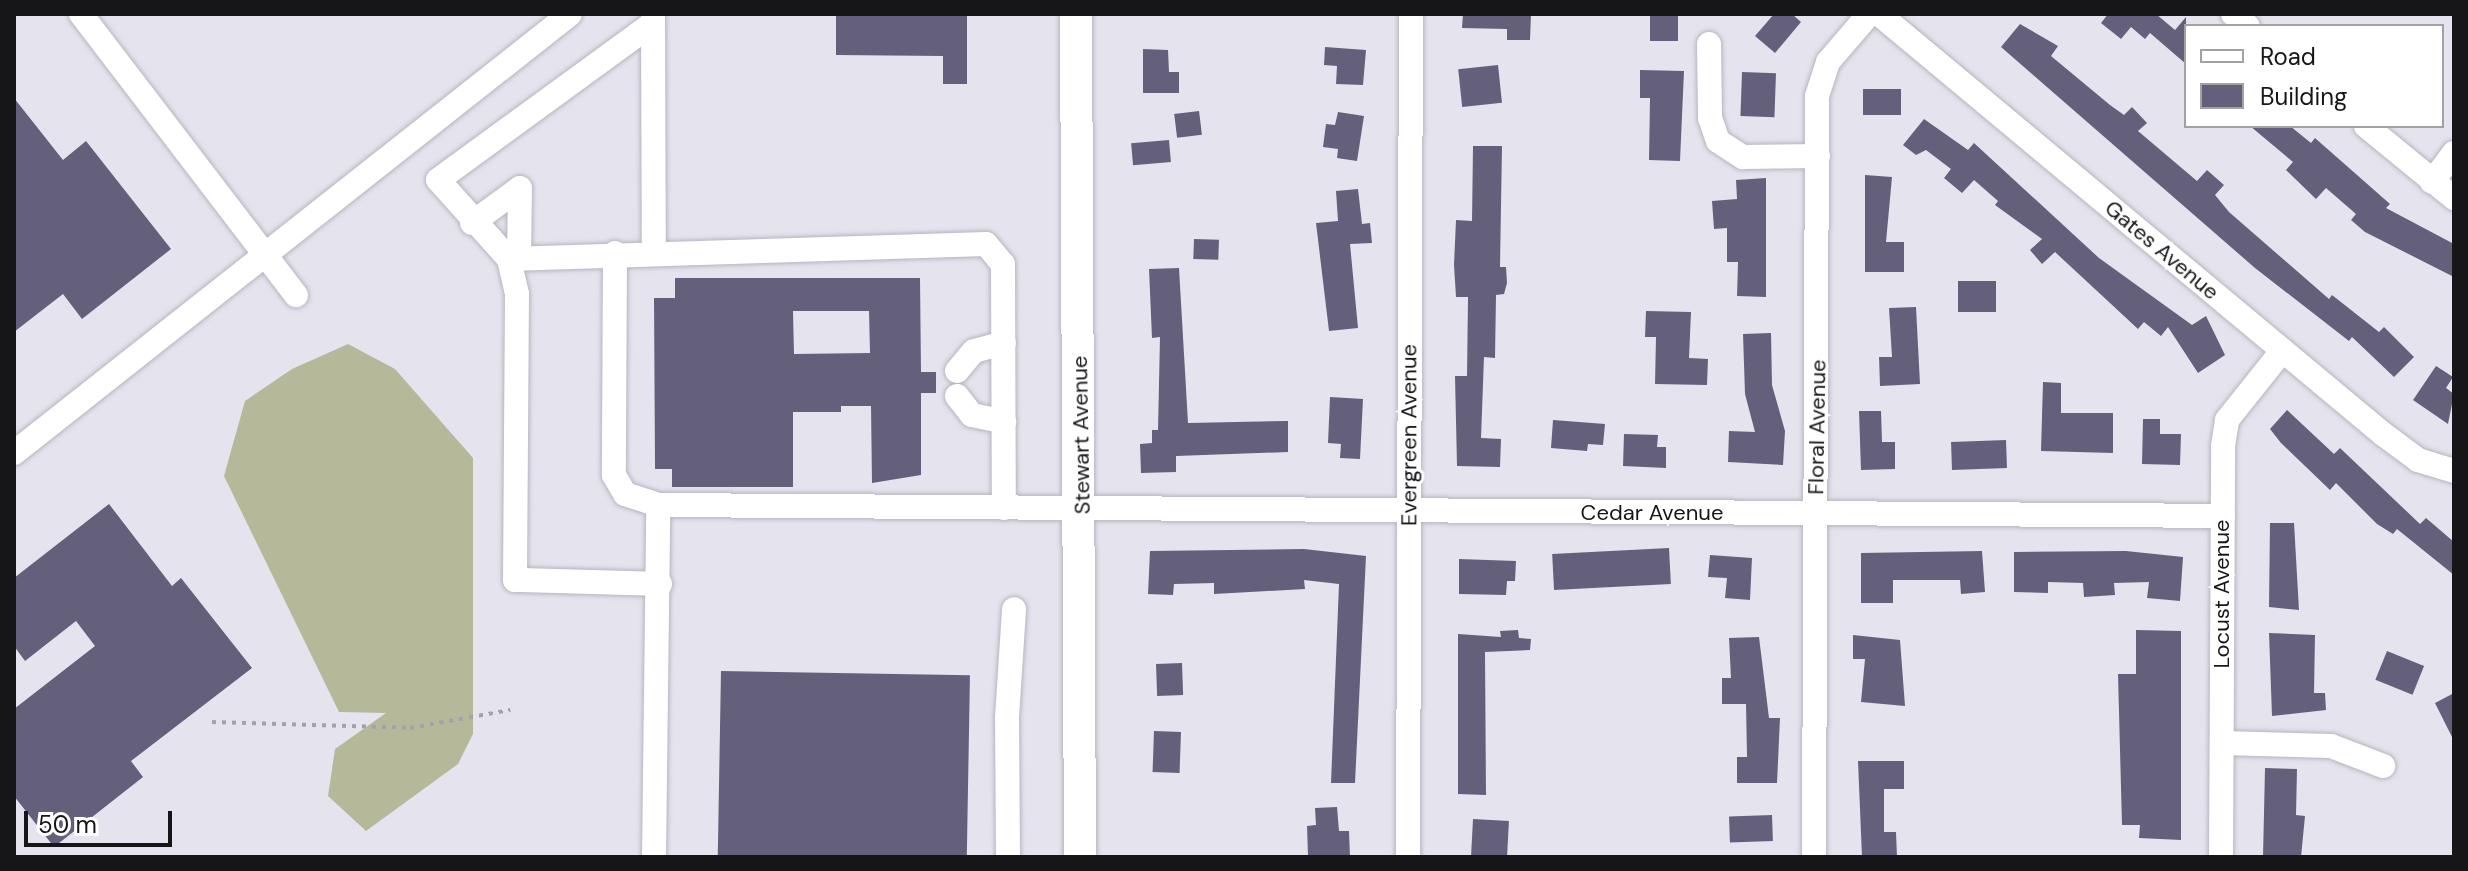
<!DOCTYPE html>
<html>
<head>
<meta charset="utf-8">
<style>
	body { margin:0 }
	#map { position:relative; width:2468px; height:871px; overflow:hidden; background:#e5e3ee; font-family:"DM Sans",sans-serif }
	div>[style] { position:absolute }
	.forest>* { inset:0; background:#b6b999 }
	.building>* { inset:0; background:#64607b; transform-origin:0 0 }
	.path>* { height:4px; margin-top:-2px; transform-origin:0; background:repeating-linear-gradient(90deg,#a3a2aa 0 4px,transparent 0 10px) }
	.roads { filter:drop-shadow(0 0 2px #b7b5bf) drop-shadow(0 0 2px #b7b5bf) }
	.minor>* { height:24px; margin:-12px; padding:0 12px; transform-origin:12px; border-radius:12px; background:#fff }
	.major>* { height:32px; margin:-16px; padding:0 16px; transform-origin:16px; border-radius:16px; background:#fff }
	span { translate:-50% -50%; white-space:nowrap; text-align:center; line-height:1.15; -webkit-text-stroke:6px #fff; paint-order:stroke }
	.street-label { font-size:22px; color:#161619 }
	.frame { position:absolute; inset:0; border:16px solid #161619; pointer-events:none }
	.legend { position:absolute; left:2184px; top:24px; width:260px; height:104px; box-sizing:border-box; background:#fff; border:2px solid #a2a2a3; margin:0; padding:10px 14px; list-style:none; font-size:24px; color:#161619 }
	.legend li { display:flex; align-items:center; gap:16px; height:40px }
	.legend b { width:40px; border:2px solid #a2a2a3 }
	.scale { position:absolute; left:24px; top:811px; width:148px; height:36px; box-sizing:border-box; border:4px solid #161619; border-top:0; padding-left:10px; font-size:24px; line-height:28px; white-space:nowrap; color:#161619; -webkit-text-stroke:6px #fff; paint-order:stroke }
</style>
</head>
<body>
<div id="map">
	<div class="forest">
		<i style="clip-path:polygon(348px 344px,395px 369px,473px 458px,473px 734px,458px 764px,366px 831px,328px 796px,335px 749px,386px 713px,339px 712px,224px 476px,245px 401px,292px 369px)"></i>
	</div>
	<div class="building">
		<i style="clip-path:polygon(836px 14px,967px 14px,967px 84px,943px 84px,943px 56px,836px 55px)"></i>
		<i style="clip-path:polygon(1463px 14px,1531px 14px,1530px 40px,1507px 40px,1507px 29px,1462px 28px)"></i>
		<i style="left:1650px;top:14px;width:28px;height:27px"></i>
		<i style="clip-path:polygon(1774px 14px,1792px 14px,1801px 22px,1775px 53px,1755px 36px)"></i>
		<i style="clip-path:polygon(2108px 14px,2156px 14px,2175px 30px,2186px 17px,2186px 64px,2150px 33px,2145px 39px,2131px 27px,2121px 39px,2101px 23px)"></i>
		<i style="clip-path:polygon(2020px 24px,2058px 46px,2051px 56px,2110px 105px,2124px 115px,2132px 107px,2147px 123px,2138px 131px,2197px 181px,2207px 170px,2224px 185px,2215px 195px,2229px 212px,2329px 299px,2332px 295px,2379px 332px,2384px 327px,2414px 357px,2394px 377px,2352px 337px,2349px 341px,2255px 268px,2001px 47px)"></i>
		<i style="clip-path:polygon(1325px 47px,1366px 50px,1363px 85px,1336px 84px,1337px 66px,1324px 65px)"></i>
		<i style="clip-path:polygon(1143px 49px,1168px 50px,1169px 72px,1179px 72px,1179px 93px,1143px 93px)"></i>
		<i style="left:1498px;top:65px;width:38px;height:40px;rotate:84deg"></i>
		<i style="clip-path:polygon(1640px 70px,1684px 71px,1680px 161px,1649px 160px,1650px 98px,1640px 98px)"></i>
		<i style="left:1742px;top:72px;width:34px;height:44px;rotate:2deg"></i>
		<i style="left:1863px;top:89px;width:38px;height:26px"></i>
		<i style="clip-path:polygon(14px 98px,63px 160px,86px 141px,171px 249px,82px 319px,63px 294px,14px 332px)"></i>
		<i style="left:1199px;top:111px;width:24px;height:25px;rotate:83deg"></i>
		<i style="clip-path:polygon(1338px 112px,1364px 116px,1357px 161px,1337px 158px,1338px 149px,1323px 147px,1326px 124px,1335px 125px)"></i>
		<i style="clip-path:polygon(1924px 119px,1968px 150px,1974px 143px,2099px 258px,2192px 325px,2206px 316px,2225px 355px,2198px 373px,2168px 327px,2161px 336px,2144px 322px,2138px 329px,2055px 252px,2042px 264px,2030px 250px,2042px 239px,1995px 205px,1998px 201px,1974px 180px,1962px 193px,1944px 178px,1951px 169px,1926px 150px,1916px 155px,1903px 145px)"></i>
		<i style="clip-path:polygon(2250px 126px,2290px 126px,2311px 143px,2315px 138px,2390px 204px,2386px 208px,2454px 244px,2454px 277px,2365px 232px,2351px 220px,2356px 214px,2326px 188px,2316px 199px,2286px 170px,2293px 162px)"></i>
		<i style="left:1169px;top:140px;width:22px;height:38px;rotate:85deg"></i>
		<i style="clip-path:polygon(1473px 146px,1502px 146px,1500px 267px,1506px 267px,1507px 283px,1504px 294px,1496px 295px,1495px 358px,1484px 357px,1481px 438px,1501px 439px,1500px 467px,1457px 466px,1455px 376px,1467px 376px,1468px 297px,1456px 297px,1454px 265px,1456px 220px,1472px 221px)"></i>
		<i style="clip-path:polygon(1865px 175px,1892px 177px,1886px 242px,1904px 242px,1904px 272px,1865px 272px)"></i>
		<i style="clip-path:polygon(1766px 178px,1766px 297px,1737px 296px,1738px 262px,1727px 262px,1727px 228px,1714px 229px,1712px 201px,1737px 199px,1736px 180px)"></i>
		<i style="clip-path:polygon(1358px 189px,1362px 224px,1370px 223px,1372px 243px,1350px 244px,1358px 328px,1329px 331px,1316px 223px,1338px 221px,1336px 191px)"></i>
		<i style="left:1194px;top:239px;width:25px;height:20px;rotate:2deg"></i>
		<i style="clip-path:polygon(1179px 268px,1188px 423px,1288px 421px,1288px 452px,1176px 456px,1176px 472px,1141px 473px,1140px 444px,1152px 443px,1152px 430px,1158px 430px,1160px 337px,1152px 338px,1149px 269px)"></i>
		<i style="clip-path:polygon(evenodd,675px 278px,920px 278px,921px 372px,936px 372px,936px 393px,921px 393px,921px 475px,872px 483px,871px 406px,841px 406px,841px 412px,793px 412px,793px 487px,672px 487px,672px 469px,655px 469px,654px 298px,675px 298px,675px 278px,793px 311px,869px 311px,870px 353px,794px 354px,793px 311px)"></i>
		<i style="left:1958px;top:281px;width:38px;height:31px"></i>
		<i style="clip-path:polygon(1916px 307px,1920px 384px,1880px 386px,1879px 357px,1892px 357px,1889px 308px)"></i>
		<i style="clip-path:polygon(1646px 311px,1691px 312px,1689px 358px,1708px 359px,1707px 385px,1655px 384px,1656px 337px,1645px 337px)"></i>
		<i style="clip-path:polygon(1771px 333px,1772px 385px,1785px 431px,1783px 465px,1728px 462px,1729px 431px,1755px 432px,1745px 394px,1743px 334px)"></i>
		<i style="clip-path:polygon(2436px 366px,2453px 377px,2446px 388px,2454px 394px,2448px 424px,2413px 400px)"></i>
		<i style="clip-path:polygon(2043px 382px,2061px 383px,2061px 413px,2113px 413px,2113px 453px,2041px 451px)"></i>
		<i style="clip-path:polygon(1330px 397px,1363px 399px,1360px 459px,1340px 458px,1341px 444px,1328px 443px)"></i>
		<i style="clip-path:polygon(2287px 410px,2334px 454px,2340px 448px,2420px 524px,2426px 518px,2454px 542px,2454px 575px,2397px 529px,2393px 534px,2377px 524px,2336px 483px,2330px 490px,2281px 443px,2270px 429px)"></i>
		<i style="clip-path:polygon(1859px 411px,1881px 411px,1882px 442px,1895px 442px,1895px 469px,1861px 470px)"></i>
		<i style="clip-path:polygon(2143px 419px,2160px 419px,2160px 434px,2181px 434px,2180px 465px,2142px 464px)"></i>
		<i style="clip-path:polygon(1553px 420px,1605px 424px,1603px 445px,1588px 444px,1587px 451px,1551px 448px)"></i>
		<i style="clip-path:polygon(1624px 434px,1658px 435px,1657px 447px,1666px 447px,1666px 468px,1623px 466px)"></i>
		<i style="left:2006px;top:440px;width:28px;height:55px;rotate:88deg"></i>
		<i style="clip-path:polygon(109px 504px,172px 586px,181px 578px,252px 668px,131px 761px,143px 777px,54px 847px,14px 796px,14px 709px,95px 646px,76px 621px,25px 661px,14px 646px,14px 578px)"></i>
		<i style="clip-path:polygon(2270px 523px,2294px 523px,2299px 610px,2269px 607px)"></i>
		<i style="left:1669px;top:548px;width:36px;height:117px;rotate:87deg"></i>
		<i style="clip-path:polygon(1304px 549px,1366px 556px,1355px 783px,1331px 783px,1339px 584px,1304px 580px,1305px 589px,1214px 594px,1214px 583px,1174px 584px,1173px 595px,1148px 594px,1150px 551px)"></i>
		<i style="clip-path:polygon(1982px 551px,1985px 592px,1961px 594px,1960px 580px,1893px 580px,1893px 603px,1861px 603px,1861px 553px)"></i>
		<i style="clip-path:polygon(2126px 551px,2183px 557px,2180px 601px,2147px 598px,2149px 582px,2114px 583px,2115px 595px,2084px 597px,2083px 583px,2048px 582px,2048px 593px,2014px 592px,2014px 552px)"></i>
		<i style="clip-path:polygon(1710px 555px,1752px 558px,1750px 600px,1725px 598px,1727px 578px,1708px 577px)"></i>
		<i style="clip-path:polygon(1459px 559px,1516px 561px,1515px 581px,1507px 581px,1506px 595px,1459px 594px)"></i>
		<i style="clip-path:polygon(1518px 630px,1519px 638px,1531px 639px,1530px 650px,1485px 652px,1486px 795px,1458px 794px,1458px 634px,1501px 637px,1500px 631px)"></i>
		<i style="clip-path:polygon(2136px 630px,2181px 631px,2181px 840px,2139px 838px,2140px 825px,2122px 825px,2118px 674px,2136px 674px)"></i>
		<i style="clip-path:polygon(2269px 633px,2315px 635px,2314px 693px,2325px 693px,2326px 710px,2272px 716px)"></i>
		<i style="clip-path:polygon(1853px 635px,1900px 640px,1905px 706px,1861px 702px,1865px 659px,1853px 659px)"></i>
		<i style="clip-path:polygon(1759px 637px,1769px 718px,1780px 718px,1777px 783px,1737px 783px,1737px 757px,1747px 757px,1746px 704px,1722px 704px,1722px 678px,1731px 678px,1729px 638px)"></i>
		<i style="left:2387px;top:651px;width:40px;height:31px;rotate:22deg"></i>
		<i style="left:1182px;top:663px;width:32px;height:26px;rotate:88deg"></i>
		<i style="left:721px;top:671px;width:249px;height:186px;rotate:1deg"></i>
		<i style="clip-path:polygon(2454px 693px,2454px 741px,2435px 703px)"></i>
		<i style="left:1154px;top:731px;width:27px;height:41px;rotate:2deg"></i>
		<i style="clip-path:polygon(1858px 761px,1904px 761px,1904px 789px,1884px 789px,1884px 832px,1896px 832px,1897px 857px,1862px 857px)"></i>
		<i style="clip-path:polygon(2265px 768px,2297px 769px,2296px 815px,2305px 816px,2301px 857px,2263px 857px)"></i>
		<i style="clip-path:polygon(1337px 807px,1339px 831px,1349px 831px,1350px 857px,1308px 856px,1307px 826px,1316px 825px,1315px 808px)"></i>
		<i style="left:1772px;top:815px;width:26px;height:43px;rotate:88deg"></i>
		<i style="left:1473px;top:819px;width:36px;height:38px;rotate:3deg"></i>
	</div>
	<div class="path">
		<i style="left:212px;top:722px;width:198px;rotate:1.7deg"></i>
		<i style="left:410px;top:728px;width:102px;rotate:-10.2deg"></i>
	</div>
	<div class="roads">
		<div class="minor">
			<i style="left:81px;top:14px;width:354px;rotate:52.6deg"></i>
			<i style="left:653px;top:14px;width:238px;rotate:89.8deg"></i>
			<i style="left:1879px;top:14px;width:656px;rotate:39.81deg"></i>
			<i style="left:2383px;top:434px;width:44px;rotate:36.6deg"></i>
			<i style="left:2418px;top:460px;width:38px;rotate:17deg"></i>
			<i style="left:2233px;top:14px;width:19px;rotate:39deg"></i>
			<i style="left:1709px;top:44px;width:74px;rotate:89.2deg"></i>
			<i style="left:1710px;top:118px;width:24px;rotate:71deg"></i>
			<i style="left:1718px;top:141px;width:30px;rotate:33deg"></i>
			<i style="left:1743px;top:157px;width:75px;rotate:-0.8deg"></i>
			<i style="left:2366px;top:126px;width:114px;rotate:39.3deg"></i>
			<i style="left:2432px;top:182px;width:36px;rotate:-53deg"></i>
			<i style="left:472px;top:223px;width:59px;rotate:-36.1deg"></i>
			<i style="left:520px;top:188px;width:69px;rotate:90.8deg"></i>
			<i style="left:615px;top:253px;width:222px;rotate:90.3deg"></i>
			<i style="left:614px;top:475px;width:22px;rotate:60deg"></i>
			<i style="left:625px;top:494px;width:35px;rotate:18deg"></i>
			<i style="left:658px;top:505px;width:1565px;rotate:0.4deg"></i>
			<i style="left:509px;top:259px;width:106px;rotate:-131.9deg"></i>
			<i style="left:438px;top:180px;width:266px;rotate:-36.1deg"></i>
			<i style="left:957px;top:371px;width:26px;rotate:-50deg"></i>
			<i style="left:974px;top:351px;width:31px;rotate:-15deg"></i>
			<i style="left:957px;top:396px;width:24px;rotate:52deg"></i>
			<i style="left:972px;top:415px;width:33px;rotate:12deg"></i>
			<i style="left:14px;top:453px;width:708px;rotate:-38.29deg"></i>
			<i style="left:660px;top:584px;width:145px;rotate:-178.4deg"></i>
			<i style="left:515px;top:580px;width:286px;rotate:-89.6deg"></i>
			<i style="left:517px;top:294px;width:36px;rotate:-103deg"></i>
			<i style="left:509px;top:259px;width:477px;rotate:-1.8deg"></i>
			<i style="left:986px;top:244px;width:26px;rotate:50deg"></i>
			<i style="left:1003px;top:264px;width:244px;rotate:89.8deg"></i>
			<i style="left:2222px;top:743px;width:109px;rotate:1.6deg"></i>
			<i style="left:2331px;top:746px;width:56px;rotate:21deg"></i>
			<i style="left:654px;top:857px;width:352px;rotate:-89.3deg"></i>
			<i style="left:1008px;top:857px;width:139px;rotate:-90.4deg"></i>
			<i style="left:1007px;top:718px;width:109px;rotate:-86.3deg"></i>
			<i style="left:1408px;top:857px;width:843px;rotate:-89.8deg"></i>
			<i style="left:1814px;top:857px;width:761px;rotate:-89.77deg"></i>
			<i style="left:1817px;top:96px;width:36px;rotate:-72deg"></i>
			<i style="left:1828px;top:62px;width:63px;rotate:-49.5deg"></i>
			<i style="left:2221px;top:857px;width:411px;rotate:-89.7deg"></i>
			<i style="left:2223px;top:446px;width:26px;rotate:-81deg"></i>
			<i style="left:2227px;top:420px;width:88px;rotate:-51.4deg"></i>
		</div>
		<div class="major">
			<i style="left:1076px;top:14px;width:843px;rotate:89.73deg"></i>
		</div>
	</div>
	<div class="street-label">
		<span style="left:2162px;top:250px;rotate:40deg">Gates Avenue</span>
		<span style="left:1817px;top:427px;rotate:-89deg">Floral Avenue</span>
		<span style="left:1081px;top:435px;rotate:-91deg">Stewart Avenue</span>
		<span style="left:1409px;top:435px;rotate:-90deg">Evergreen Avenue</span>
		<span style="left:1652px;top:513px">Cedar Avenue</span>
		<span style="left:2222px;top:594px;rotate:-90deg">Locust Avenue</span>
	</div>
	<div class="frame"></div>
	<ul class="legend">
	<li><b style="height:10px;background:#fff"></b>Road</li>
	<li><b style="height:22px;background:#64607b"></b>Building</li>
	</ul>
	<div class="scale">50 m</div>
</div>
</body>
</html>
